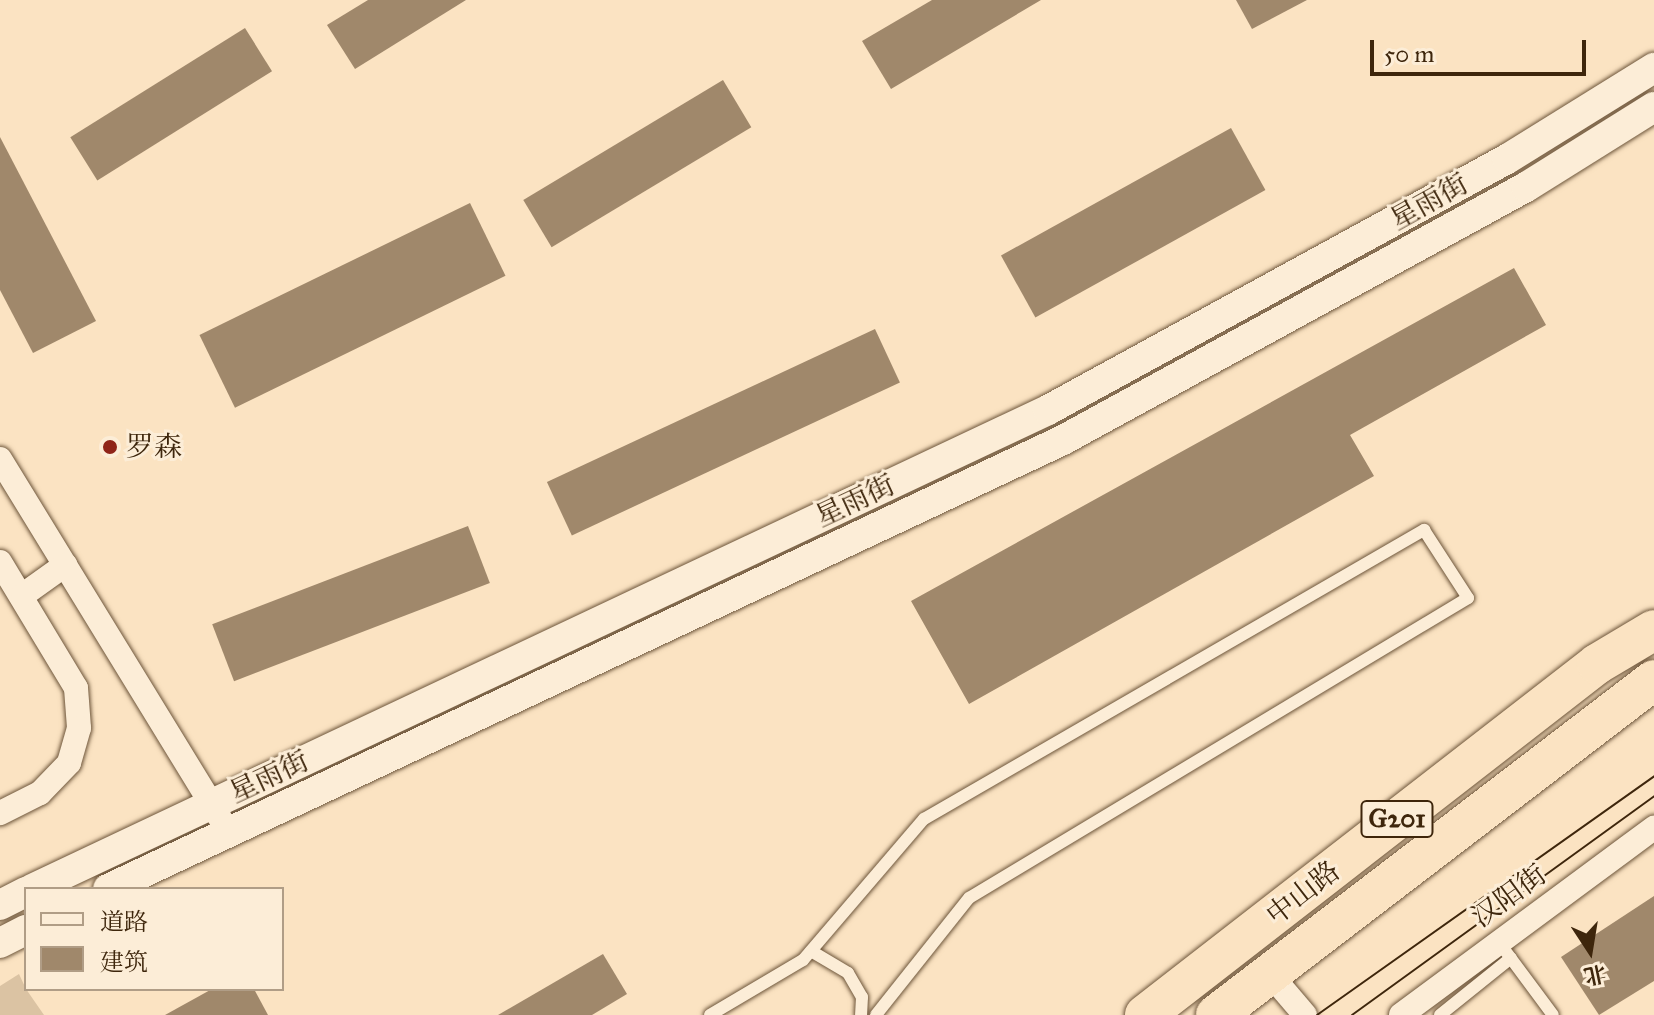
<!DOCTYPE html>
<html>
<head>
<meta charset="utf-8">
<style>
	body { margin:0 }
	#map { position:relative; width:1654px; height:1015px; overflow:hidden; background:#fbe3c2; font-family:"IM FELL Great Primer","Noto Serif SC",serif }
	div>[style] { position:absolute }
	.green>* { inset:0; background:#dbc3a3 }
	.building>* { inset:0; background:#a0886b; transform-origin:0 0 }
	.roads { filter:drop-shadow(0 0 2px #6d553a) drop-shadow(0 0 2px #6d553a) }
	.service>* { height:12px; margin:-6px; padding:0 6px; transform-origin:6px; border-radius:6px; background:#fcedd7 }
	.minor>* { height:24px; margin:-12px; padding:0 12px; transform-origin:12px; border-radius:12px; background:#fcedd7 }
	.tertiary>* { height:30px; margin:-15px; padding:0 15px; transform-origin:15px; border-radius:15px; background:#fcedd7 }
	.trunk>* { height:40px; margin:-20px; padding:0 20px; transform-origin:20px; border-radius:20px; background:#fbe3c2 }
	.tram>* { height:2px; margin:-1px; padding:0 1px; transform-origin:1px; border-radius:1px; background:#3e260c }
	.dots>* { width:22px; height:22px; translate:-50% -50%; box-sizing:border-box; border:4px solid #fcedd7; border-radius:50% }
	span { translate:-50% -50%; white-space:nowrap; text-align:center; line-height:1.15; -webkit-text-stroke:6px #fcedd7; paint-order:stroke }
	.shield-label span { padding:2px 6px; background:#fcedd7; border:2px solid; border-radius:6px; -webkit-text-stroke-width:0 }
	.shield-label { font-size:26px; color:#3e260c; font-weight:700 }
	.street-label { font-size:28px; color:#3e260c }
	.poi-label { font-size:28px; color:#3e260c }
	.left { translate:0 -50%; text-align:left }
	.legend { position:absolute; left:24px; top:887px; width:260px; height:104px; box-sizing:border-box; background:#fcedd7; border:2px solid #b09d86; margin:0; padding:10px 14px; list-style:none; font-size:24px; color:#3e260c }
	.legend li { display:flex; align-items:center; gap:16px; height:40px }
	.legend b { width:40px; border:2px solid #b09d86 }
	.north { position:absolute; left:1550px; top:911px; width:80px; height:80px; -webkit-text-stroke:6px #fcedd7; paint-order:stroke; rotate:168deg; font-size:22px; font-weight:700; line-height:32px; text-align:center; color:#3e260c }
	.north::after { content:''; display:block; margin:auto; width:28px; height:36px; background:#3e260c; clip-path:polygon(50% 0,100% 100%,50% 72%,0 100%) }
	.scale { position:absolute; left:1370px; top:40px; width:216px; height:36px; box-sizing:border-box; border:4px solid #3e260c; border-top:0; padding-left:10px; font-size:24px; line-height:28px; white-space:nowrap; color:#3e260c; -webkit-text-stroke:6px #fcedd7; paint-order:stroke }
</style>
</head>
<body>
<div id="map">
	<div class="green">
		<i style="clip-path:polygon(19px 974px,26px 989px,44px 1015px,0 1015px,0 986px)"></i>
	</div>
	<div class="building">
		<i style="clip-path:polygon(368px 0,466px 0,355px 69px,327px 25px)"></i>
		<i style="clip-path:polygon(932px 0,1041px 0,891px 89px,862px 41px)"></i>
		<i style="clip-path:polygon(1236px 0,1307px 0,1252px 29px)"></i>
		<i style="left:245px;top:28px;width:51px;height:206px;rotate:58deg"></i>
		<i style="left:723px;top:80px;width:55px;height:233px;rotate:59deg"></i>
		<i style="left:1231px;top:128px;width:71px;height:263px;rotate:61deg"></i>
		<i style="clip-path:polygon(0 137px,96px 321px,33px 353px,0 290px)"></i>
		<i style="left:470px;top:203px;width:81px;height:301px;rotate:64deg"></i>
		<i style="clip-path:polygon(1514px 268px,1546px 325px,1350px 435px,1374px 476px,969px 704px,911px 601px)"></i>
		<i style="left:875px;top:329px;width:59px;height:362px;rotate:65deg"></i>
		<i style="left:468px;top:526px;width:61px;height:274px;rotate:69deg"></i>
		<i style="clip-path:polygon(1654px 896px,1654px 981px,1599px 1015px,1561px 957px)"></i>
		<i style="clip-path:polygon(603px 954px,627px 994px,592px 1015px,498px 1015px)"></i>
		<i style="clip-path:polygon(212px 989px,254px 989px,268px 1015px,165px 1015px)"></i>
	</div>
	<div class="roads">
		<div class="service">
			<i style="left:1498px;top:941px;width:92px;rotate:53.4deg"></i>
			<i style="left:811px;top:951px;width:43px;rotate:30.7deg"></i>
			<i style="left:848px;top:973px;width:28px;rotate:60deg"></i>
			<i style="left:862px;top:997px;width:18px;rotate:93deg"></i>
			<i style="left:710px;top:1015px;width:108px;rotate:-30.6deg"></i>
			<i style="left:803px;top:960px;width:186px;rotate:-49.4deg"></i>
			<i style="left:924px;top:819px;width:578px;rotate:-30.03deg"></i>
			<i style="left:1424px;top:530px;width:81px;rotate:57.1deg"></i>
			<i style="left:1468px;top:598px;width:582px;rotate:148.99deg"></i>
			<i style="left:969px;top:898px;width:149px;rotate:128.5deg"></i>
			<i style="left:1440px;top:1015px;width:91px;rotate:-38.8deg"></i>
		</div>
		<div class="minor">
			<i style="left:0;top:459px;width:421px;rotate:58.5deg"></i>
			<i style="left:0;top:562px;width:147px;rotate:58.9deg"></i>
			<i style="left:76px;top:688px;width:40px;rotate:85.7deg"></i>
			<i style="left:79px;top:728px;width:36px;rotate:106deg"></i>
			<i style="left:69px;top:763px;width:42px;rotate:134deg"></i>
			<i style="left:40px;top:793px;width:45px;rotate:153.4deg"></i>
			<i style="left:23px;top:595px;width:52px;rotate:-35.5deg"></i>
			<i style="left:1270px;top:974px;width:54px;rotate:49.5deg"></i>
			<i style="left:1401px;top:1015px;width:315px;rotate:-36.5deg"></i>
		</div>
		<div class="tertiary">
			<i style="left:32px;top:889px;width:1123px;rotate:-25.24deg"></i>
			<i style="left:1048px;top:410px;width:523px;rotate:-28.67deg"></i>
			<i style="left:1507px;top:159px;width:173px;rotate:-31.8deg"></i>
			<i style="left:108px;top:889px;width:1055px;rotate:-25.18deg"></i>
			<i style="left:1063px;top:440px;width:528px;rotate:-28.65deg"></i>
			<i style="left:1526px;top:187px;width:151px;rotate:-32deg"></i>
			<i style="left:0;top:905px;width:29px;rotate:-27deg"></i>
			<i style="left:0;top:943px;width:29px;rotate:-27deg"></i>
		</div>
		<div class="trunk">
			<i style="left:1145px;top:1015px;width:572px;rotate:-37.83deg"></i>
			<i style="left:1597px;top:664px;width:66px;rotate:-30.8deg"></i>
			<i style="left:1216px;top:1015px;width:551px;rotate:-37.41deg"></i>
		</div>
	</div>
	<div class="tram">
		<i style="left:1317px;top:1015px;width:413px;rotate:-35.3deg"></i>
		<i style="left:1352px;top:1015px;width:373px;rotate:-35.9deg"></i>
	</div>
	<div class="dots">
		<i style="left:110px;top:447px;background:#8f2418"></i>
	</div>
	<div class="shield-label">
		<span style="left:1397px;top:819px">G201</span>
	</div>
	<div class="street-label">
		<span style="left:1429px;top:202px;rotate:-29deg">星雨街</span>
		<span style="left:855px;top:501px;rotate:-25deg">星雨街</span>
		<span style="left:269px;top:777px;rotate:-25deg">星雨街</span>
		<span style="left:1303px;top:893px;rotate:-38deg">中山路</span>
		<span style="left:1509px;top:896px;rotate:-36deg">汉阳街</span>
	</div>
	<div class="poi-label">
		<span class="left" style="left:126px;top:447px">罗森</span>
	</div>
	<ul class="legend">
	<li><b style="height:10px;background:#fcedd7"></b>道路</li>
	<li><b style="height:22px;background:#a0886b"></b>建筑</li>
	</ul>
	<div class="north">北</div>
	<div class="scale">50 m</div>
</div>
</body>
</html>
